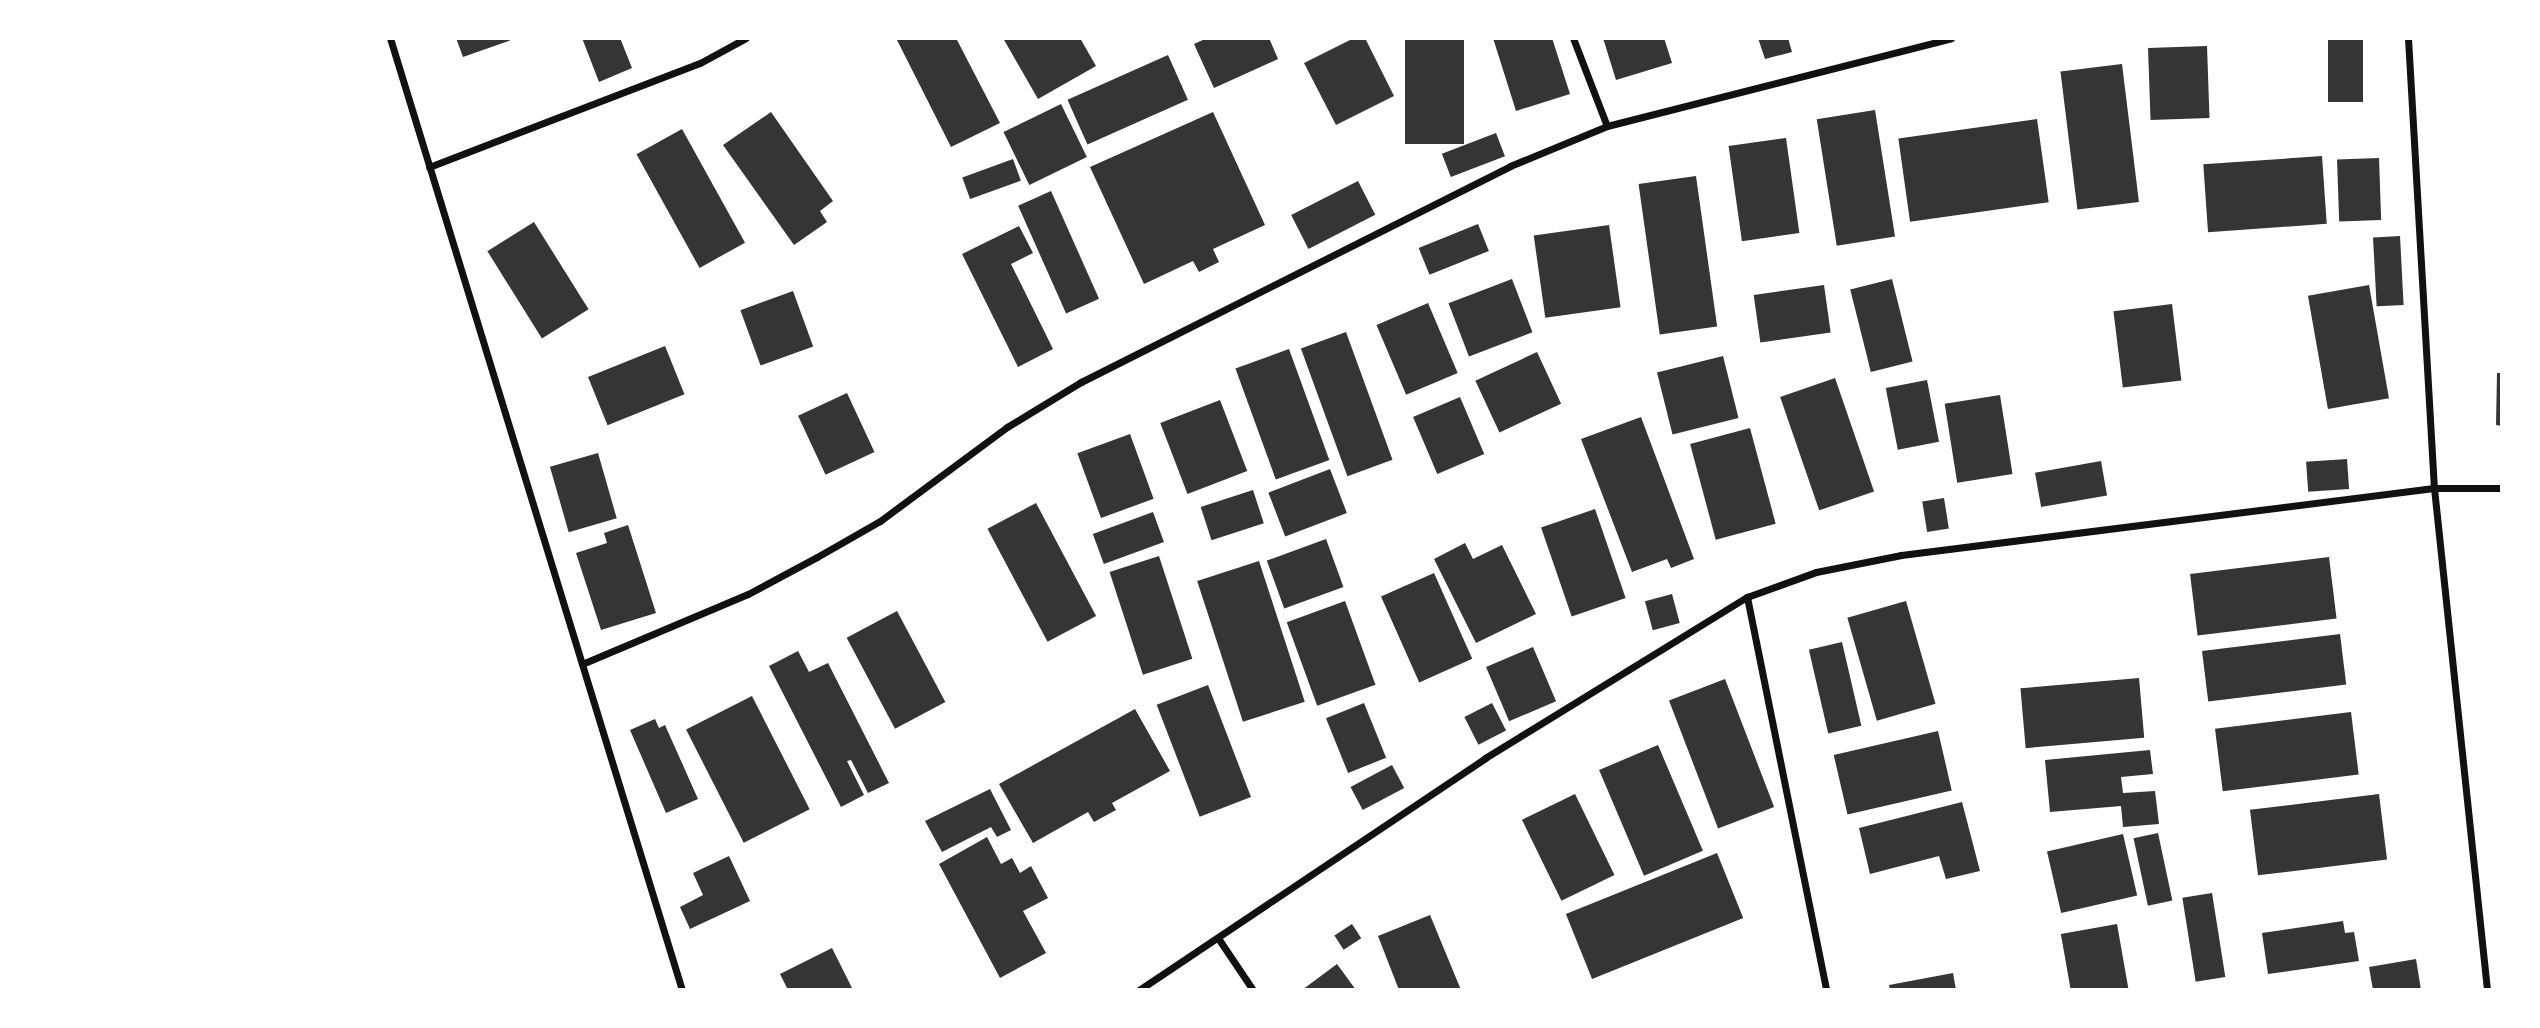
<!DOCTYPE html>
<html>
<head>
<meta charset="utf-8">
<style>
	body { margin:0 }
	#map { position:relative; width:2540px; height:1028px; overflow:hidden; background:#fff; font-family:"Fira Sans",sans-serif }
	div>[style] { position:absolute }
	.building>* { inset:0; background:#353535; transform-origin:0 0 }
	.minor>* { height:7px; margin:-3.5px; padding:0 3.5px; transform-origin:3.5px; border-radius:3.5px; background:#111 }
	span { translate:-50% -50%; white-space:nowrap; text-align:center; line-height:1.15; -webkit-text-stroke:5px #fff; paint-order:stroke }
	.frame { position:absolute; inset:0; border:40px solid #fff; pointer-events:none }
</style>
</head>
<body>
<div id="map">
	<div class="building">
		<i style="clip-path:polygon(456px 38px,514px 38px,514px 39px,463px 57px)"></i>
		<i style="clip-path:polygon(582px 38px,620px 38px,632px 68px,599px 82px)"></i>
		<i style="clip-path:polygon(896px 38px,956px 38px,1000px 123px,951px 147px)"></i>
		<i style="clip-path:polygon(1003px 38px,1080px 38px,1096px 66px,1038px 99px)"></i>
		<i style="clip-path:polygon(1207px 38px,1269px 38px,1278px 59px,1214px 88px,1194px 44px)"></i>
		<i style="clip-path:polygon(1354px 38px,1365px 38px,1394px 96px,1336px 125px,1304px 63px)"></i>
		<i style="left:1405px;top:38px;width:59px;height:106px"></i>
		<i style="clip-path:polygon(1493px 38px,1552px 38px,1570px 94px,1516px 111px)"></i>
		<i style="clip-path:polygon(1603px 38px,1664px 38px,1672px 63px,1616px 80px)"></i>
		<i style="clip-path:polygon(1758px 38px,1788px 38px,1792px 52px,1765px 59px)"></i>
		<i style="left:2328px;top:38px;width:35px;height:64px"></i>
		<i style="left:2207px;top:46px;width:72px;height:59px;rotate:88deg"></i>
		<i style="left:1168px;top:55px;width:49px;height:110px;rotate:66deg"></i>
		<i style="left:2122px;top:64px;width:139px;height:62px;rotate:83deg"></i>
		<i style="left:1061px;top:104px;width:59px;height:64px;rotate:64deg"></i>
		<i style="left:1875px;top:110px;width:128px;height:59px;rotate:81deg"></i>
		<i style="clip-path:polygon(771px 112px,833px 201px,820px 211px,827px 222px,794px 245px,723px 145px)"></i>
		<i style="clip-path:polygon(1213px 112px,1265px 225px,1213px 249px,1219px 262px,1199px 272px,1193px 261px,1144px 284px,1090px 167px)"></i>
		<i style="left:2037px;top:119px;width:84px;height:140px;rotate:82deg"></i>
		<i style="left:682px;top:129px;width:130px;height:52px;rotate:61deg"></i>
		<i style="left:1496px;top:133px;width:25px;height:58px;rotate:69deg"></i>
		<i style="left:1786px;top:138px;width:96px;height:58px;rotate:82deg"></i>
		<i style="left:2322px;top:156px;width:68px;height:119px;rotate:86deg"></i>
		<i style="left:2379px;top:158px;width:62px;height:42px;rotate:88deg"></i>
		<i style="left:1013px;top:159px;width:23px;height:54px;rotate:70deg"></i>
		<i style="left:1696px;top:176px;width:152px;height:58px;rotate:82deg"></i>
		<i style="left:1358px;top:181px;width:38px;height:75px;rotate:63deg"></i>
		<i style="left:1051px;top:191px;width:118px;height:36px;rotate:66deg"></i>
		<i style="left:534px;top:222px;width:103px;height:55px;rotate:58deg"></i>
		<i style="left:1478px;top:224px;width:29px;height:64px;rotate:68deg"></i>
		<i style="left:1609px;top:225px;width:83px;height:76px;rotate:82deg"></i>
		<i style="clip-path:polygon(1019px 226px,1033px 253px,1011px 264px,1053px 349px,1018px 367px,962px 254px)"></i>
		<i style="left:2400px;top:236px;width:69px;height:27px;rotate:87deg"></i>
		<i style="left:1512px;top:279px;width:57px;height:68px;rotate:69deg"></i>
		<i style="left:1892px;top:279px;width:85px;height:43px;rotate:76deg"></i>
		<i style="left:1824px;top:285px;width:48px;height:71px;rotate:82deg"></i>
		<i style="left:2369px;top:285px;width:115px;height:62px;rotate:80deg"></i>
		<i style="left:793px;top:291px;width:59px;height:56px;rotate:70deg"></i>
		<i style="left:1428px;top:303px;width:76px;height:56px;rotate:67deg"></i>
		<i style="left:2172px;top:304px;width:77px;height:59px;rotate:83deg"></i>
		<i style="left:1346px;top:332px;width:136px;height:48px;rotate:70deg"></i>
		<i style="left:665px;top:346px;width:52px;height:83px;rotate:68deg"></i>
		<i style="left:1289px;top:349px;width:118px;height:57px;rotate:70deg"></i>
		<i style="left:1537px;top:352px;width:57px;height:68px;rotate:65deg"></i>
		<i style="left:1723px;top:356px;width:64px;height:68px;rotate:76deg"></i>
		<i style="clip-path:polygon(2497px 373px,2502px 373px,2502px 426px,2496px 425px)"></i>
		<i style="left:1835px;top:378px;width:120px;height:58px;rotate:71deg"></i>
		<i style="left:1927px;top:380px;width:63px;height:42px;rotate:79deg"></i>
		<i style="left:847px;top:393px;width:65px;height:54px;rotate:65deg"></i>
		<i style="left:2000px;top:395px;width:80px;height:56px;rotate:81deg"></i>
		<i style="left:1460px;top:397px;width:62px;height:51px;rotate:67deg"></i>
		<i style="left:1220px;top:400px;width:76px;height:64px;rotate:69deg"></i>
		<i style="clip-path:polygon(1641px 417px,1694px 559px,1671px 568px,1667px 559px,1632px 572px,1581px 439px)"></i>
		<i style="left:1750px;top:428px;width:99px;height:62px;rotate:75deg"></i>
		<i style="left:1130px;top:434px;width:69px;height:56px;rotate:70deg"></i>
		<i style="left:598px;top:453px;width:68px;height:50px;rotate:74deg"></i>
		<i style="left:2347px;top:459px;width:30px;height:41px;rotate:86deg"></i>
		<i style="left:2101px;top:461px;width:35px;height:67px;rotate:80deg"></i>
		<i style="left:1330px;top:469px;width:47px;height:66px;rotate:69deg"></i>
		<i style="left:1253px;top:490px;width:35px;height:55px;rotate:72deg"></i>
		<i style="left:1944px;top:498px;width:31px;height:22px;rotate:81deg"></i>
		<i style="left:1036px;top:503px;width:128px;height:55px;rotate:62deg"></i>
		<i style="left:1595px;top:509px;width:94px;height:57px;rotate:71deg"></i>
		<i style="left:1153px;top:512px;width:32px;height:64px;rotate:70deg"></i>
		<i style="clip-path:polygon(628px 525px,656px 613px,601px 630px,576px 553px,607px 543px,604px 533px)"></i>
		<i style="left:1326px;top:539px;width:51px;height:63px;rotate:70deg"></i>
		<i style="clip-path:polygon(1465px 543px,1473px 559px,1502px 545px,1536px 614px,1476px 643px,1434px 559px)"></i>
		<i style="left:1159px;top:556px;width:108px;height:52px;rotate:72deg"></i>
		<i style="left:2329px;top:557px;width:62px;height:140px;rotate:83deg"></i>
		<i style="left:1259px;top:561px;width:148px;height:65px;rotate:72deg"></i>
		<i style="left:1434px;top:573px;width:94px;height:58px;rotate:66deg"></i>
		<i style="left:1672px;top:594px;width:30px;height:28px;rotate:75deg"></i>
		<i style="left:1345px;top:601px;width:89px;height:62px;rotate:70deg"></i>
		<i style="left:1906px;top:601px;width:107px;height:61px;rotate:74deg"></i>
		<i style="left:897px;top:611px;width:103px;height:57px;rotate:62deg"></i>
		<i style="left:2340px;top:634px;width:51px;height:139px;rotate:83deg"></i>
		<i style="left:1842px;top:642px;width:86px;height:34px;rotate:77deg"></i>
		<i style="left:1533px;top:647px;width:59px;height:51px;rotate:67deg"></i>
		<i style="clip-path:polygon(798px 651px,809px 672px,828px 663px,889px 783px,868px 793px,851px 760px,847px 761px,864px 795px,841px 807px,769px 666px)"></i>
		<i style="left:2139px;top:678px;width:60px;height:119px;rotate:85deg"></i>
		<i style="left:1725px;top:679px;width:137px;height:60px;rotate:69deg"></i>
		<i style="left:1208px;top:685px;width:120px;height:55px;rotate:69deg"></i>
		<i style="left:752px;top:696px;width:127px;height:74px;rotate:63deg"></i>
		<i style="left:1364px;top:703px;width:59px;height:41px;rotate:68deg"></i>
		<i style="left:1492px;top:703px;width:31px;height:31px;rotate:63deg"></i>
		<i style="clip-path:polygon(1135px 709px,1170px 771px,1112px 803px,1116px 810px,1094px 822px,1088px 812px,1033px 843px,999px 784px)"></i>
		<i style="left:2351px;top:712px;width:63px;height:137px;rotate:83deg"></i>
		<i style="clip-path:polygon(655px 719px,659px 728px,665px 725px,698px 799px,666px 813px,630px 730px)"></i>
		<i style="left:1938px;top:731px;width:61px;height:107px;rotate:77deg"></i>
		<i style="left:1658px;top:745px;width:115px;height:64px;rotate:67deg"></i>
		<i style="clip-path:polygon(2150px 750px,2153px 774px,2121px 777px,2123px 793px,2155px 791px,2159px 824px,2123px 827px,2121px 806px,2050px 812px,2045px 760px)"></i>
		<i style="left:1392px;top:765px;width:26px;height:47px;rotate:62deg"></i>
		<i style="clip-path:polygon(990px 789px,1011px 830px,997px 837px,991px 827px,942px 852px,925px 821px)"></i>
		<i style="left:1575px;top:794px;width:90px;height:59px;rotate:64deg"></i>
		<i style="left:2379px;top:794px;width:66px;height:130px;rotate:83deg"></i>
		<i style="clip-path:polygon(1962px 802px,1980px 871px,1946px 879px,1939px 856px,1870px 874px,1859px 828px)"></i>
		<i style="left:2158px;top:833px;width:69px;height:25px;rotate:78deg"></i>
		<i style="left:2123px;top:834px;width:63px;height:78px;rotate:77deg"></i>
		<i style="clip-path:polygon(987px 837px,1001px 864px,1012px 858px,1020px 873px,1031px 866px,1048px 898px,1023px 911px,1046px 953px,1000px 978px,939px 864px)"></i>
		<i style="left:1717px;top:853px;width:70px;height:163px;rotate:68deg"></i>
		<i style="clip-path:polygon(729px 856px,750px 901px,690px 929px,680px 907px,703px 895px,693px 873px)"></i>
		<i style="left:2212px;top:893px;width:85px;height:30px;rotate:81deg"></i>
		<i style="clip-path:polygon(1430px 915px,1461px 990px,1399px 990px,1378px 936px)"></i>
		<i style="clip-path:polygon(2343px 921px,2345px 933px,2354px 932px,2359px 961px,2268px 974px,2262px 933px)"></i>
		<i style="left:1352px;top:924px;width:17px;height:21px;rotate:57deg"></i>
		<i style="left:2117px;top:924px;width:65px;height:57px;rotate:80deg"></i>
		<i style="clip-path:polygon(832px 948px,853px 990px,788px 990px,780px 974px)"></i>
		<i style="clip-path:polygon(2416px 959px,2421px 990px,2373px 990px,2369px 967px)"></i>
		<i style="clip-path:polygon(1337px 964px,1356px 990px,1302px 990px)"></i>
		<i style="clip-path:polygon(1953px 973px,1956px 990px,1890px 990px,1889px 985px)"></i>
	</div>
	<div class="minor">
		<i style="left:390px;top:38px;width:996px;rotate:72.95deg"></i>
		<i style="left:1573px;top:38px;width:94px;rotate:68.9deg"></i>
		<i style="left:2408px;top:38px;width:451px;rotate:86.7deg"></i>
		<i style="left:2434px;top:488px;width:505px;rotate:83.97deg"></i>
		<i style="left:429px;top:167px;width:290px;rotate:-21deg"></i>
		<i style="left:700px;top:63px;width:52px;rotate:-28.5deg"></i>
		<i style="left:1747px;top:597px;width:401px;rotate:78.6deg"></i>
		<i style="left:582px;top:664px;width:180px;rotate:-22.9deg"></i>
		<i style="left:748px;top:594px;width:78px;rotate:-28.2deg"></i>
		<i style="left:817px;top:557px;width:73px;rotate:-29.7deg"></i>
		<i style="left:880px;top:521px;width:158px;rotate:-36.5deg"></i>
		<i style="left:1007px;top:427px;width:87px;rotate:-31.3deg"></i>
		<i style="left:1081px;top:382px;width:480px;rotate:-26.7deg"></i>
		<i style="left:1510px;top:166px;width:105px;rotate:-22.4deg"></i>
		<i style="left:1607px;top:126px;width:355px;rotate:-14.3deg"></i>
		<i style="left:1218px;top:938px;width:63px;rotate:56.1deg"></i>
		<i style="left:1139px;top:990px;width:417px;rotate:-33.8deg"></i>
		<i style="left:1485px;top:758px;width:308px;rotate:-31.6deg"></i>
		<i style="left:1747px;top:597px;width:73px;rotate:-19.9deg"></i>
		<i style="left:1816px;top:572px;width:87px;rotate:-11.3deg"></i>
		<i style="left:1901px;top:555px;width:537px;rotate:-7.16deg"></i>
		<i style="left:2434px;top:488px;width:68px"></i>
	</div>
	<div class="frame"></div>
</div>
</body>
</html>
